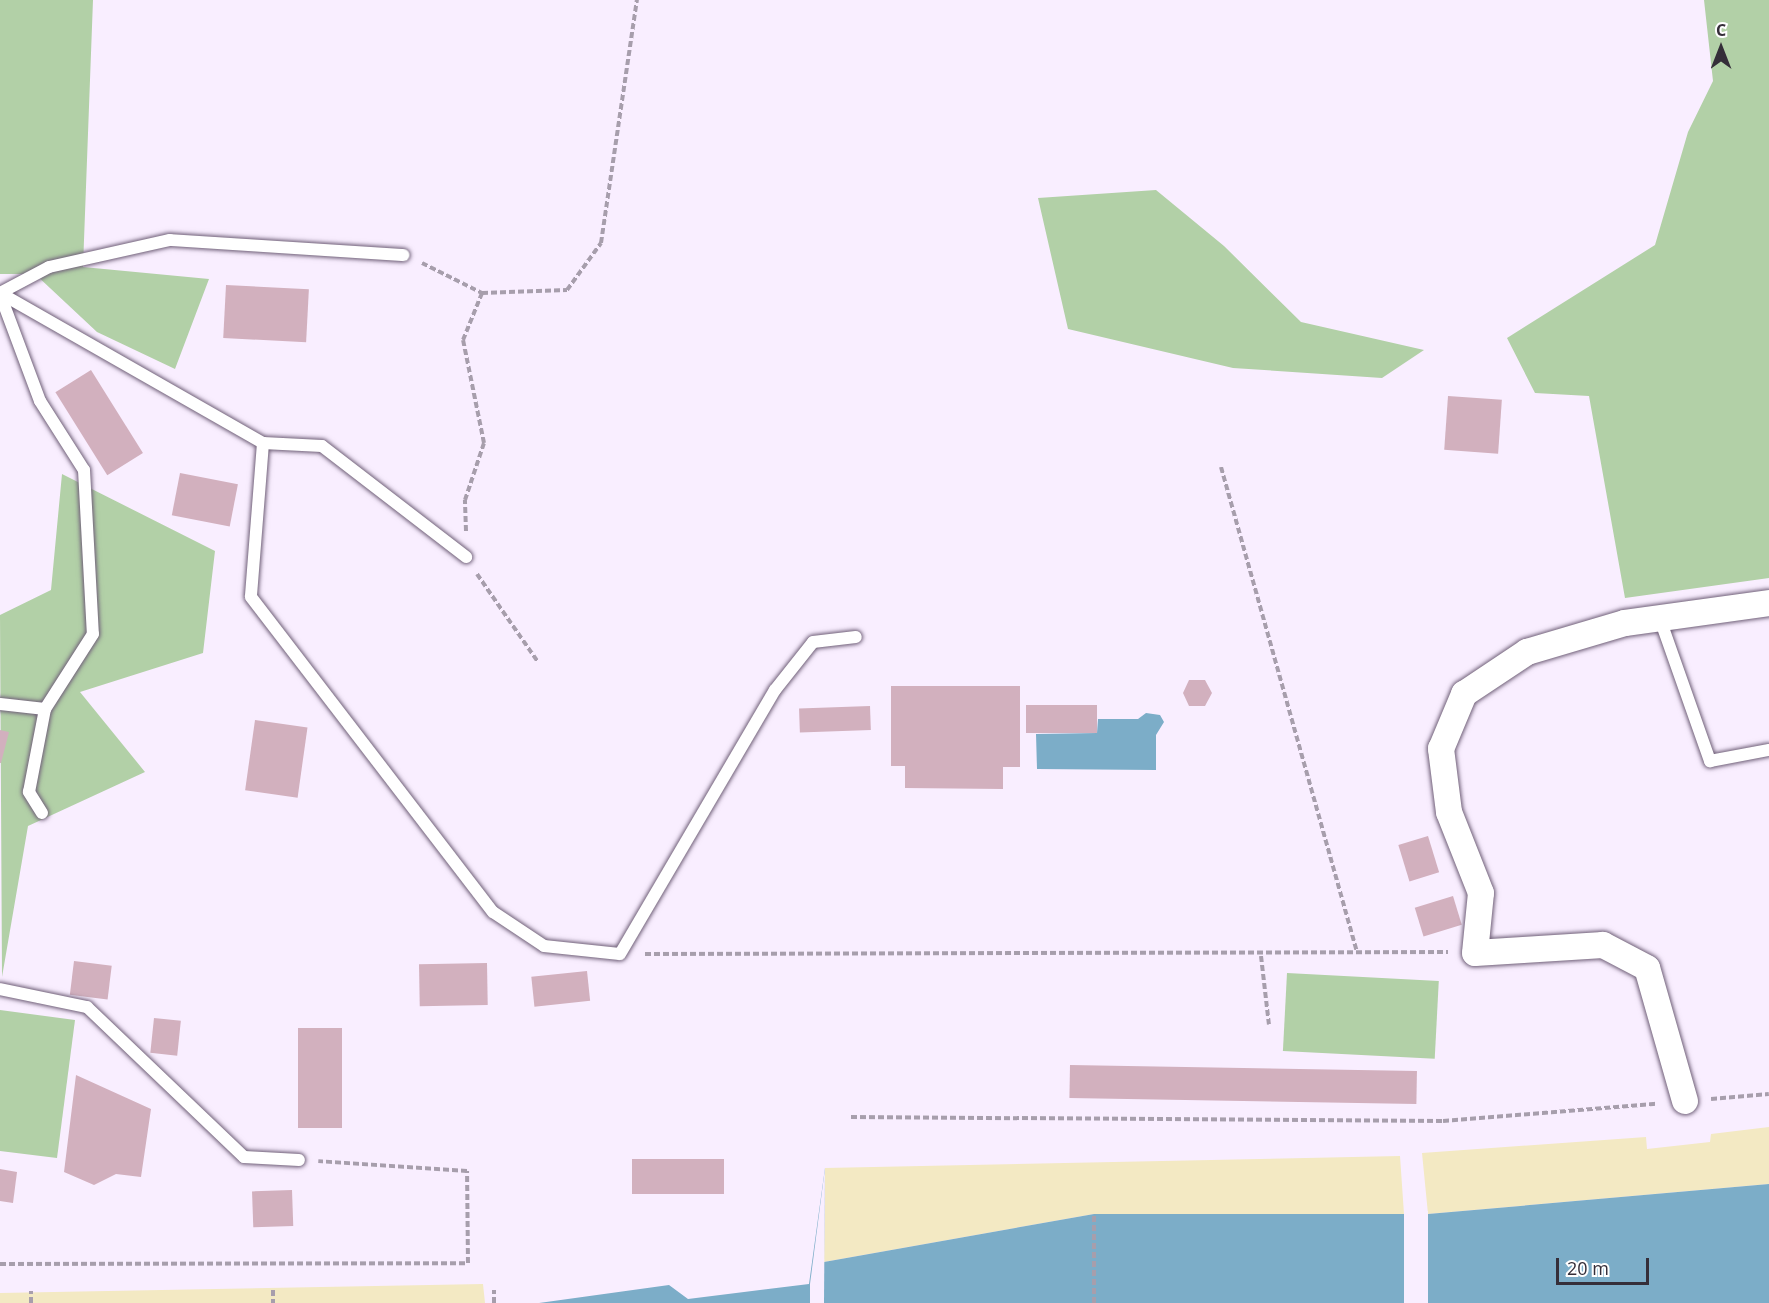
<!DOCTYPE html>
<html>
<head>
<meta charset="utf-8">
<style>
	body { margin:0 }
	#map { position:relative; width:1769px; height:1303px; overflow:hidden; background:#f9eeff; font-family:"Open Sans",sans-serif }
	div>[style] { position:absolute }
	.green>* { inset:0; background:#b2d0a7; transform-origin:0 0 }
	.sand>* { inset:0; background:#f3e9c3 }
	.water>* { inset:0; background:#7cadc8 }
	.pier>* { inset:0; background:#f9eeff; transform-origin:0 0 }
	.building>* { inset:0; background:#d2b0be; transform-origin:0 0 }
	.path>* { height:4px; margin-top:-2px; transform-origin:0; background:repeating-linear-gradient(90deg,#a79eac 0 6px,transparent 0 9px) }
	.roads { filter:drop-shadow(0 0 2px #706079) drop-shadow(0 0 2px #706079) }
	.service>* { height:12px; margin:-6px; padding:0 6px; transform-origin:6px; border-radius:6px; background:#fff }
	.minor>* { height:26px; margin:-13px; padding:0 13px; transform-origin:13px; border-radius:13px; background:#fff }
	span { translate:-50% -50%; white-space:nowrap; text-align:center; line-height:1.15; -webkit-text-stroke:5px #fff; paint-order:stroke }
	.north { position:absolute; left:1691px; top:18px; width:60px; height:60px; -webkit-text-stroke:4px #fff; paint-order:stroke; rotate:0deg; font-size:16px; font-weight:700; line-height:24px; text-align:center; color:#352e39 }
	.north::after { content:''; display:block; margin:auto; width:21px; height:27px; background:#352e39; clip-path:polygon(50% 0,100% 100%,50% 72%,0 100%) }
	.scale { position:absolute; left:1556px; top:1258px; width:93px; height:27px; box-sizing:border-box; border:3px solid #352e39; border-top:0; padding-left:8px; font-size:18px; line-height:21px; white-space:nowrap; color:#352e39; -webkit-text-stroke:4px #fff; paint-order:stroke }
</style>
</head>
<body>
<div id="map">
	<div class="green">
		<i style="clip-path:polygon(0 0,93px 0,83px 267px,209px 279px,175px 369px,97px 332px,35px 274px,0 274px)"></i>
		<i style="clip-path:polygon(1704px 0,1769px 0,1769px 578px,1625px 598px,1589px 396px,1535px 393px,1507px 338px,1655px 245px,1688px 132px,1713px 81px)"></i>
		<i style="clip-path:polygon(1156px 190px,1224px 246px,1301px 322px,1424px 350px,1382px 378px,1233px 368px,1068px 329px,1038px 198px)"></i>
		<i style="clip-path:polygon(62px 474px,215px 551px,203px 653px,80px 692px,145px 772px,28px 826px,2px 977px,0 615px,51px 590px)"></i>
		<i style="left:1287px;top:973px;width:152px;height:78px;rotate:3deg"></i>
		<i style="clip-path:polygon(0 1010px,75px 1020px,57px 1158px,0 1151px)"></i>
	</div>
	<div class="sand">
		<i style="clip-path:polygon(1769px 1127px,1769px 1184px,1428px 1214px,1422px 1153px,1646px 1137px,1647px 1149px,1710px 1142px,1711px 1134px)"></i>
		<i style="clip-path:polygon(1400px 1156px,1404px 1214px,1094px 1214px,824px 1262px,825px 1168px)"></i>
		<i style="clip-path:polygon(483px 1284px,485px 1303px,0 1303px,0 1293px)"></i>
	</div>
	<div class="water">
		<i style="clip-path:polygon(1146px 713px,1160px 715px,1164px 722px,1156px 735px,1156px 770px,1037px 769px,1036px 734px,1097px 733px,1098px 719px,1138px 719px)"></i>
		<i style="clip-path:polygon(825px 1168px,824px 1262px,1094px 1214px,1428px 1214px,1769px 1184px,1769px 1303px,539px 1303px,669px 1285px,688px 1299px,809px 1284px)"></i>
	</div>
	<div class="pier">
		<i style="clip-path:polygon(825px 1168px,824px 1303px,810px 1303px,810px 1284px)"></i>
		<i style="left:1404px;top:1211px;width:24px;height:92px"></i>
	</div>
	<div class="building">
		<i style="left:226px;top:285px;width:83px;height:53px;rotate:3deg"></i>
		<i style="left:91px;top:370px;width:98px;height:42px;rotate:58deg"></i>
		<i style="left:1448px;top:396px;width:54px;height:54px;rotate:4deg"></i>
		<i style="left:180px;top:473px;width:59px;height:43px;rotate:11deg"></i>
		<i style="clip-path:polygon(1189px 680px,1205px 680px,1212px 693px,1205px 706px,1189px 706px,1183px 693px)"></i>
		<i style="clip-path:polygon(891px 686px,1020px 686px,1020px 767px,1003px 767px,1003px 789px,905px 788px,905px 766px,891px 766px)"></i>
		<i style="left:1097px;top:705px;width:28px;height:71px;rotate:90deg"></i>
		<i style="left:870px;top:706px;width:24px;height:71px;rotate:88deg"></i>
		<i style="left:255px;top:720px;width:53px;height:71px;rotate:8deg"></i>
		<i style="clip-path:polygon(0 730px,9px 732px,1px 763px,0 763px)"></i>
		<i style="left:1428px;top:836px;width:38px;height:31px;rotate:73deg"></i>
		<i style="left:1453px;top:896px;width:30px;height:40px;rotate:73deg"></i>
		<i style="left:74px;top:961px;width:38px;height:34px;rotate:7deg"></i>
		<i style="left:487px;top:963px;width:42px;height:68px;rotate:89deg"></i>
		<i style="left:587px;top:971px;width:30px;height:56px;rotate:84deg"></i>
		<i style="left:154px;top:1018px;width:27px;height:35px;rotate:6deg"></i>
		<i style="left:298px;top:1028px;width:44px;height:100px"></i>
		<i style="left:1070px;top:1065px;width:347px;height:33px;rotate:1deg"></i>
		<i style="clip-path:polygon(76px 1075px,151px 1109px,141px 1177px,116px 1174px,94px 1185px,64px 1172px)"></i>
		<i style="left:632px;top:1159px;width:92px;height:35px"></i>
		<i style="clip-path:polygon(0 1169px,17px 1172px,13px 1203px,0 1201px)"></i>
		<i style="left:292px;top:1190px;width:36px;height:40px;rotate:88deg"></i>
	</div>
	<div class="path">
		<i style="left:422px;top:263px;width:67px;rotate:26.6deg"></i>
		<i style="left:482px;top:293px;width:85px;rotate:-2deg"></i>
		<i style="left:567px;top:290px;width:58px;rotate:-54.1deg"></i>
		<i style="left:601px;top:243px;width:246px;rotate:-81.6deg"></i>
		<i style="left:1221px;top:467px;width:504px;rotate:74.34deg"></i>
		<i style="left:466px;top:531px;width:31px;rotate:-92deg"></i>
		<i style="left:465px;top:500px;width:60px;rotate:-71.6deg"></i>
		<i style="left:484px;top:443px;width:105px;rotate:-101.5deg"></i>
		<i style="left:463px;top:340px;width:51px;rotate:-68deg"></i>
		<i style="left:477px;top:574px;width:107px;rotate:55.3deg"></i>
		<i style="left:645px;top:954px;width:803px;rotate:-0.14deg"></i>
		<i style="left:1261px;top:956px;width:69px;rotate:83.4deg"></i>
		<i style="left:1711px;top:1099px;width:58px;rotate:-4.9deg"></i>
		<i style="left:851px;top:1117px;width:592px;rotate:0.39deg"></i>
		<i style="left:1443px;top:1121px;width:214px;rotate:-4.6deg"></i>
		<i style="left:0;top:1264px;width:468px;rotate:-0.1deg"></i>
		<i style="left:468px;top:1263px;width:92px;rotate:-90.6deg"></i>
		<i style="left:467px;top:1171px;width:149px;rotate:-176.2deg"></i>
		<i style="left:273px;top:1290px;width:13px;rotate:90deg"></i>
		<i style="left:31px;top:1303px;width:12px;rotate:-90deg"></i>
		<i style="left:494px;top:1303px;width:13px;rotate:-90deg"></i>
		<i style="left:1094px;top:1303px;width:89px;rotate:-90deg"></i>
	</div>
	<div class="roads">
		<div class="service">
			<i style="left:0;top:293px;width:303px;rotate:29.7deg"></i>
			<i style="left:263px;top:443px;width:154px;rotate:94.5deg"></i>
			<i style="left:251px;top:597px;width:397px;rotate:52.5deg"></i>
			<i style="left:493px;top:912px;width:61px;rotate:33.7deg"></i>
			<i style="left:544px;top:946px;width:76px;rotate:6deg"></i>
			<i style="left:620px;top:954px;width:306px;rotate:-59.6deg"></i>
			<i style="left:775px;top:690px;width:61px;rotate:-51.6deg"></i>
			<i style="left:813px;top:642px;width:43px;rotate:-6.6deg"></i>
			<i style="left:0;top:293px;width:55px;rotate:-28deg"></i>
			<i style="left:49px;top:267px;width:124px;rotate:-12.6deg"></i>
			<i style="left:170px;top:240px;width:234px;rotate:3.7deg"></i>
			<i style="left:0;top:294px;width:114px;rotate:69.5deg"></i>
			<i style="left:40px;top:401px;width:82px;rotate:57.5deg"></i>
			<i style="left:84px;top:470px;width:164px;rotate:86.9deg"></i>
			<i style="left:93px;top:634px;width:89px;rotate:122.6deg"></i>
			<i style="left:45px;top:709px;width:45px;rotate:-173.7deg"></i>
			<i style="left:263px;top:443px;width:59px;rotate:2.9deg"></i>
			<i style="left:322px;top:446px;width:182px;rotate:37.6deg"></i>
			<i style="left:1660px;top:619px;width:151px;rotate:70.6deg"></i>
			<i style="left:1710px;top:761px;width:60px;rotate:-10.6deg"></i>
			<i style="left:42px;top:813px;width:25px;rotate:-122deg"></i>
			<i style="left:29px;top:792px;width:85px;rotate:-79.1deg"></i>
			<i style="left:0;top:989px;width:89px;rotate:11.7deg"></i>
			<i style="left:87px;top:1007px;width:217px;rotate:43.7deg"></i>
			<i style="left:244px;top:1157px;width:55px;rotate:3.1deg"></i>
		</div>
		<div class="minor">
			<i style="left:1685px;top:1101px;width:138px;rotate:-105.9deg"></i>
			<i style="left:1647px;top:968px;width:50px;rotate:-152.4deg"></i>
			<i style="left:1603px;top:945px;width:128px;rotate:176.4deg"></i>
			<i style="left:1475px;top:953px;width:60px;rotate:-84.3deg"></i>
			<i style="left:1481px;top:893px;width:87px;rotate:-111.6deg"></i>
			<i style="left:1449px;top:812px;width:64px;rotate:-97.2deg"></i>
			<i style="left:1441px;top:749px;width:60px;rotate:-67.3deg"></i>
			<i style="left:1464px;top:694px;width:76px;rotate:-33.7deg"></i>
			<i style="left:1527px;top:652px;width:102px;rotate:-16.5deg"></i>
			<i style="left:1625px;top:623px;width:145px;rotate:-7.9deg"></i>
		</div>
	</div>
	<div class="north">С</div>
	<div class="scale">20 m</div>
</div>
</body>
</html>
